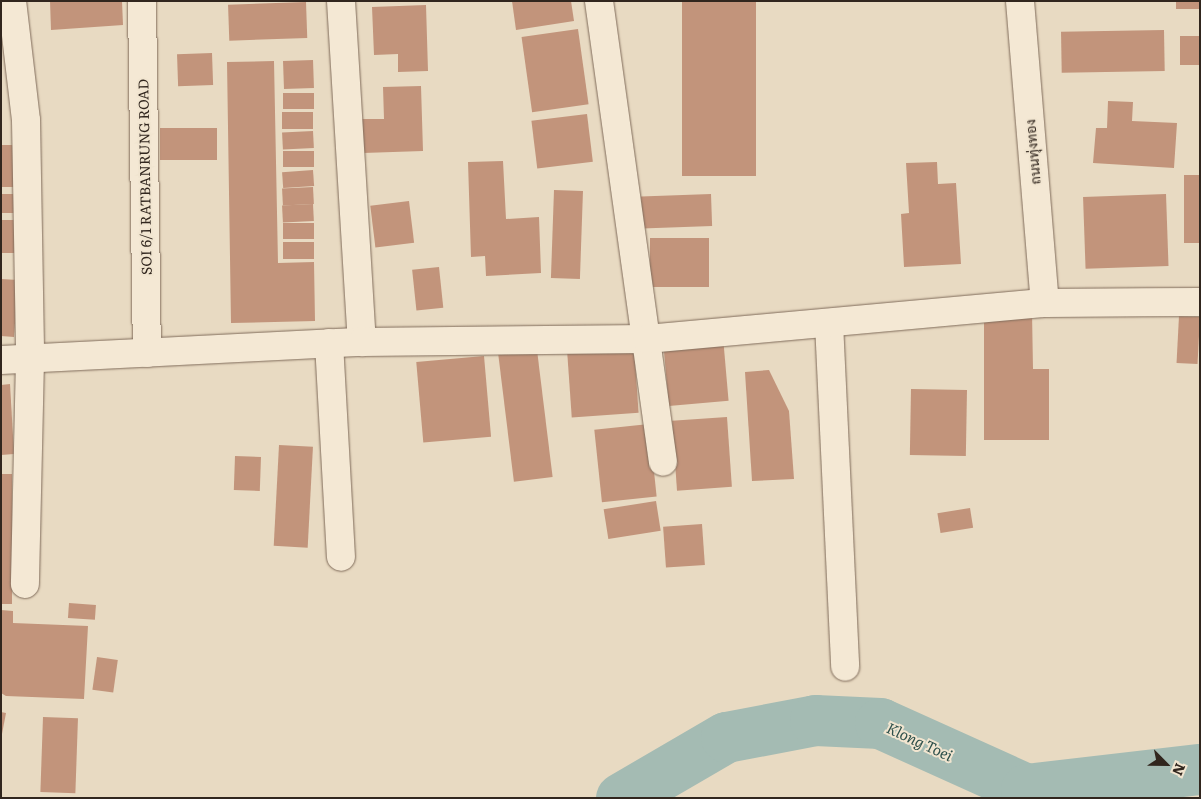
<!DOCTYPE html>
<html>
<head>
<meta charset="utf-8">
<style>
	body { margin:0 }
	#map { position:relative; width:1201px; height:799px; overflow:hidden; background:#e8dac2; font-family:Literata,Sarabun,serif }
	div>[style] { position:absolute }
	.river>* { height:51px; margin:-25.5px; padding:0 25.5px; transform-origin:25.5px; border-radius:25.5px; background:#a4bbb3 }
	.building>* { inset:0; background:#c2947b; transform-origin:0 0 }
	.roads { filter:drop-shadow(0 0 1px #806c5b) drop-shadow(0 0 1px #806c5b) }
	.minor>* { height:28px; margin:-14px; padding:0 14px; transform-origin:14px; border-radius:14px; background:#f4e8d4 }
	span { translate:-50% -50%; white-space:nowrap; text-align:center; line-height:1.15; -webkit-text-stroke:4px #f1e5d0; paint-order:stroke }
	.street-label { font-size:14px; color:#31261e }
	.water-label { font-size:15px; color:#2e504b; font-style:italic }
	.frame { position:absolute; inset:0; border:2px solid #31261e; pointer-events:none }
	.north { position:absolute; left:1141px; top:739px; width:50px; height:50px; -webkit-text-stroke:4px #f1e5d0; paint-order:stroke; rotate:113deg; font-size:14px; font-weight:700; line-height:20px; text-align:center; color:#31261e }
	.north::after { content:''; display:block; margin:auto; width:18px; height:22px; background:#31261e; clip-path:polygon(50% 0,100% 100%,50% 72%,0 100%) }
</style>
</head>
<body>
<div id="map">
	<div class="river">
		<i style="left:621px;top:798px;width:121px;rotate:-30.2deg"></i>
		<i style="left:726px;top:737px;width:91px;rotate:-10.8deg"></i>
		<i style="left:815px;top:720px;width:65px;rotate:2.6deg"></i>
		<i style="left:880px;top:723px;width:160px;rotate:24.3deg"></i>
		<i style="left:1026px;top:789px;width:175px;rotate:-6.6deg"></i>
	</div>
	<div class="building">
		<i style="clip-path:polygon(50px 1px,122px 1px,123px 25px,51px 30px)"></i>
		<i style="clip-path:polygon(512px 1px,571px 1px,574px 21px,516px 30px)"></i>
		<i style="left:682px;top:1px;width:74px;height:175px"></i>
		<i style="left:1176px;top:1px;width:24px;height:8px"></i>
		<i style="left:306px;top:2px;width:36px;height:78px;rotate:88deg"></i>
		<i style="clip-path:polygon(426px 5px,428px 71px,398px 72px,398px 54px,374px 55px,372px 7px)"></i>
		<i style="left:578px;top:29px;width:76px;height:57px;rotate:82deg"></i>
		<i style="left:1164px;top:30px;width:41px;height:103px;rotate:89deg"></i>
		<i style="left:1180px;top:36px;width:20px;height:29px"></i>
		<i style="left:212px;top:53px;width:32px;height:35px;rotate:88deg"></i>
		<i style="left:313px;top:60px;width:28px;height:30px;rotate:88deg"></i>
		<i style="clip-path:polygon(274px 61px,278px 263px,314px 262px,315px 321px,231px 323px,227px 62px)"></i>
		<i style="clip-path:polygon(421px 86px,423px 151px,363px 153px,362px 119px,384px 119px,383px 87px)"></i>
		<i style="left:314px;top:93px;width:16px;height:31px;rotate:90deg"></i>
		<i style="clip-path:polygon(1108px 101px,1133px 102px,1132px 121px,1177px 123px,1174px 168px,1093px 163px,1096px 128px,1107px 128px)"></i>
		<i style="left:282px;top:112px;width:31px;height:17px"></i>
		<i style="left:587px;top:114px;width:48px;height:56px;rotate:83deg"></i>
		<i style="left:160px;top:128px;width:57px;height:32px"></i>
		<i style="left:313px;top:131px;width:17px;height:31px;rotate:87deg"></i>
		<i style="left:1px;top:145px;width:20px;height:42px"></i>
		<i style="left:314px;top:151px;width:16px;height:31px;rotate:90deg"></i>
		<i style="clip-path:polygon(503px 161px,506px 219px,539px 217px,541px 273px,486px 276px,485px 256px,471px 257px,468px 162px)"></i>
		<i style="clip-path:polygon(937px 162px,938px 184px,956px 183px,961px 264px,904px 267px,901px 214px,909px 213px,906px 163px)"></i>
		<i style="left:313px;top:170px;width:16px;height:31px;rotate:86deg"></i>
		<i style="left:1184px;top:175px;width:16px;height:68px"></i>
		<i style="left:313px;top:187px;width:17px;height:31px;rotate:87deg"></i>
		<i style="left:554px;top:190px;width:29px;height:88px;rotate:2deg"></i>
		<i style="left:1px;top:194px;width:15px;height:19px"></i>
		<i style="left:711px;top:194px;width:32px;height:70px;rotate:88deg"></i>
		<i style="left:1166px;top:194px;width:72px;height:83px;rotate:88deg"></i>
		<i style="left:409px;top:201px;width:42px;height:39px;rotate:83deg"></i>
		<i style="left:313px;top:204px;width:17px;height:31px;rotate:87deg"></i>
		<i style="left:1px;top:220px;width:16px;height:33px"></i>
		<i style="left:283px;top:223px;width:31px;height:16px"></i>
		<i style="left:709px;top:238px;width:49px;height:59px;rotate:90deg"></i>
		<i style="left:314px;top:242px;width:17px;height:31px;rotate:90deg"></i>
		<i style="left:439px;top:267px;width:41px;height:27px;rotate:84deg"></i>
		<i style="clip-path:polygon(1px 279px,18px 280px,14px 337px,1px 336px)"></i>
		<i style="clip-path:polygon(1032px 312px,1033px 369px,1049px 369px,1049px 440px,984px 440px,984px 313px)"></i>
		<i style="left:1179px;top:316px;width:21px;height:47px;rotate:3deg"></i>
		<i style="left:723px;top:337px;width:64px;height:60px;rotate:85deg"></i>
		<i style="left:634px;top:347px;width:66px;height:67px;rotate:86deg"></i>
		<i style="left:537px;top:350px;width:128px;height:39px;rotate:83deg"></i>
		<i style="left:484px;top:356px;width:81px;height:68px;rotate:85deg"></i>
		<i style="clip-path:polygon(769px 370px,789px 411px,794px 479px,752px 481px,745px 372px)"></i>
		<i style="clip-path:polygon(10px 384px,14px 454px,1px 455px,1px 385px)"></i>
		<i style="left:911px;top:389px;width:56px;height:66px;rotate:1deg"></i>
		<i style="left:727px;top:417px;width:70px;height:55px;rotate:86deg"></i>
		<i style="left:649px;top:424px;width:73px;height:55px;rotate:84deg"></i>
		<i style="left:279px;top:445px;width:34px;height:101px;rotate:3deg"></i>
		<i style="left:235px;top:456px;width:26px;height:34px;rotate:2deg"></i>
		<i style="left:1px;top:474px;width:11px;height:130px"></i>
		<i style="left:656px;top:501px;width:30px;height:53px;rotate:81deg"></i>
		<i style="left:970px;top:508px;width:20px;height:33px;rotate:81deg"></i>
		<i style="left:702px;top:524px;width:41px;height:39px;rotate:86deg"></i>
		<i style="left:69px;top:603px;width:27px;height:15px;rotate:4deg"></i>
		<i style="clip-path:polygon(1px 610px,13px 611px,13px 623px,88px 626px,84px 699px,6px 696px,1px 693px)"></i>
		<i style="left:97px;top:657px;width:21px;height:33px;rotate:8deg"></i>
		<i style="clip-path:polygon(1px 712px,6px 713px,2px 734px,1px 734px)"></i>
		<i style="left:43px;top:717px;width:35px;height:75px;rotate:2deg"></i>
	</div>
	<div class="roads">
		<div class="minor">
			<i style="left:12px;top:1px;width:120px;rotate:83.3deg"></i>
			<i style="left:26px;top:120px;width:240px;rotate:89deg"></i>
			<i style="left:30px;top:360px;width:224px;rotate:91.3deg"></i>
			<i style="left:142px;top:1px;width:352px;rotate:89.2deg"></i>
			<i style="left:341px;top:1px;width:342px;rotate:86.5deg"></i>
			<i style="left:599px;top:1px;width:465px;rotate:82.1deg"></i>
			<i style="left:1020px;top:1px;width:303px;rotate:85.3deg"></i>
			<i style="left:829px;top:323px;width:344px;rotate:87.3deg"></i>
			<i style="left:329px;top:343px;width:214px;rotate:86.8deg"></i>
			<i style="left:1px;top:360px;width:361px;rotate:-2.9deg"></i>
			<i style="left:362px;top:342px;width:285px;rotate:-0.6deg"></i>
			<i style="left:647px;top:339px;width:400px;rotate:-5.2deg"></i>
			<i style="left:1045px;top:303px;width:155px;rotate:-0.4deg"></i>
		</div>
	</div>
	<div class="street-label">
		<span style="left:1032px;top:152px;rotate:-95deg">ถนนทุ่งทอง</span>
		<span style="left:144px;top:177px;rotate:-91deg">SOI 6/1 RATBANRUNG ROAD</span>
	</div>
	<div class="water-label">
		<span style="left:920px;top:741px;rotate:25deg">Klong Toei</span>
	</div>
	<div class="frame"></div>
	<div class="north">N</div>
</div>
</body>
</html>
